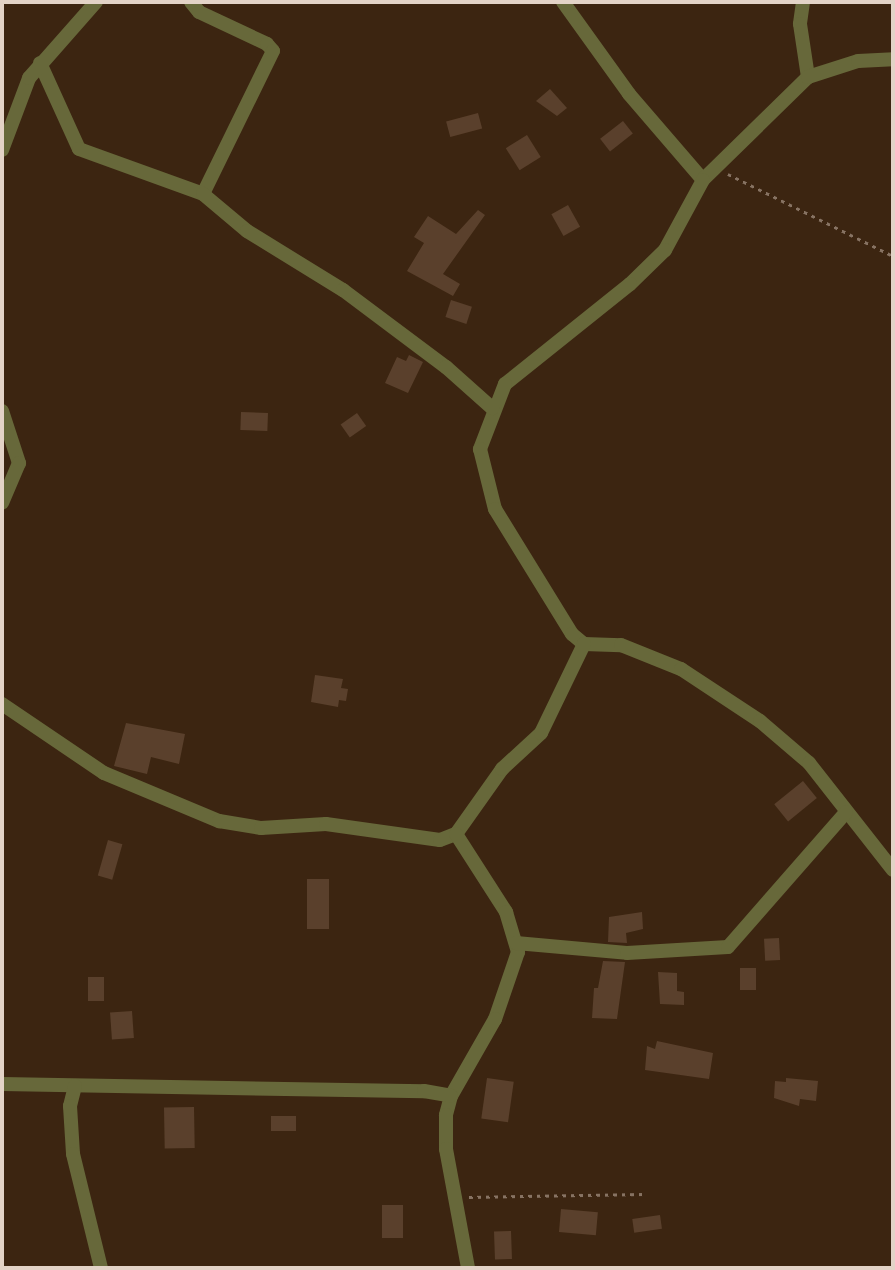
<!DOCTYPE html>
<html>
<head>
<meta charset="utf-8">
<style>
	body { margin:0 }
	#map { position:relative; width:895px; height:1270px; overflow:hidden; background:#3c2511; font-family:Commissioner,sans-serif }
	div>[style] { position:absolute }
	.building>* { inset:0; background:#5a402c; transform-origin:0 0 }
	.path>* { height:2.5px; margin-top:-1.25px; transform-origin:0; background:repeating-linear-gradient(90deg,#877363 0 3.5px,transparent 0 8.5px) }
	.street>* { height:14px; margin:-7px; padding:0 7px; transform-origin:7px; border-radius:7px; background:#67683a }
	span { translate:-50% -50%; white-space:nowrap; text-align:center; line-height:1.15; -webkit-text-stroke:5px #1b1108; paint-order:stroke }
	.frame { position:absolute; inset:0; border:4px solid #e3d3c7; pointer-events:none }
</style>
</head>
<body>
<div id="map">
	<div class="building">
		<i style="clip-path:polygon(550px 89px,567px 108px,557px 116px,536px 101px)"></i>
		<i style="left:478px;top:113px;width:16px;height:33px;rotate:75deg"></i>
		<i style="left:623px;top:121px;width:16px;height:29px;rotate:52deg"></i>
		<i style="left:527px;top:135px;width:26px;height:25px;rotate:58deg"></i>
		<i style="left:568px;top:205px;width:25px;height:19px;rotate:61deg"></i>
		<i style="clip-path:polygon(478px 210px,485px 215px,443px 274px,460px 284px,453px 296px,407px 271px,424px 243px,414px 237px,428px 216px,456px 234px)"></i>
		<i style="left:451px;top:300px;width:22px;height:18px;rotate:18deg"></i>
		<i style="clip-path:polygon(409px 355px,423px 362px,408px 393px,385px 383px,397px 357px,406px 361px)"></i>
		<i style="left:241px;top:412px;width:27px;height:18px;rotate:2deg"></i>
		<i style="left:357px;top:413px;width:16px;height:20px;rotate:55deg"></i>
		<i style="clip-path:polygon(315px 675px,343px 679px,341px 688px,348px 689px,346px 701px,339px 700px,338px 707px,311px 702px)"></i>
		<i style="clip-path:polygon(126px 723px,185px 734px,179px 764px,151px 757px,147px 774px,114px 766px)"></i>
		<i style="left:803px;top:781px;width:22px;height:37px;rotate:51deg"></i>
		<i style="left:108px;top:840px;width:15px;height:37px;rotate:16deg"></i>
		<i style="left:307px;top:879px;width:22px;height:50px"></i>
		<i style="clip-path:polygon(642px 912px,643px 929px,626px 933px,627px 943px,608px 942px,609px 917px)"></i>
		<i style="left:779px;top:938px;width:22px;height:15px;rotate:87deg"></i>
		<i style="clip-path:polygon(603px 961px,625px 962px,617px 1019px,592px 1018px,594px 988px,598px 988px)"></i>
		<i style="left:740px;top:968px;width:16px;height:22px"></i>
		<i style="clip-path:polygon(658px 972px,677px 973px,677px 991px,684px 992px,684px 1005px,660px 1004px)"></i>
		<i style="left:88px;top:977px;width:16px;height:24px"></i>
		<i style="left:132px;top:1011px;width:27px;height:22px;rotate:86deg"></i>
		<i style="clip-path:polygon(657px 1041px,713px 1053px,709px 1079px,645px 1070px,647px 1046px,655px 1049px)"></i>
		<i style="left:487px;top:1078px;width:27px;height:41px;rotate:8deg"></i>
		<i style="clip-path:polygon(786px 1078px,818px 1081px,816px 1101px,800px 1099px,799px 1106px,774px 1098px,775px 1081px,786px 1082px)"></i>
		<i style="left:194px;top:1107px;width:41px;height:30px;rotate:89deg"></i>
		<i style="left:296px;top:1116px;width:15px;height:25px;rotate:90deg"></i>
		<i style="left:382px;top:1205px;width:21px;height:33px"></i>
		<i style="left:561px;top:1209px;width:37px;height:23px;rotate:5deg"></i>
		<i style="left:660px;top:1215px;width:14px;height:28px;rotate:82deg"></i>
		<i style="left:511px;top:1231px;width:28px;height:17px;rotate:88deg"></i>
	</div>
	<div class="path">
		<i style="left:728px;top:174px;width:184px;rotate:26.4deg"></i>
		<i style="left:469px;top:1197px;width:176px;rotate:-1deg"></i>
	</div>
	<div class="street">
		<i style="left:191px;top:2px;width:13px;rotate:51deg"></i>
		<i style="left:199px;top:12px;width:75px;rotate:25.2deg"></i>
		<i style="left:267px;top:44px;width:9px;rotate:49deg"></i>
		<i style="left:273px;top:51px;width:159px;rotate:116.1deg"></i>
		<i style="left:563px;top:2px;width:113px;rotate:54.3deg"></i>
		<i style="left:629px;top:94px;width:113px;rotate:49.3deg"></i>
		<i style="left:803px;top:2px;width:22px;rotate:98deg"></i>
		<i style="left:800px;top:24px;width:54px;rotate:81.4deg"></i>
		<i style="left:808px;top:77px;width:147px;rotate:135.6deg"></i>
		<i style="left:703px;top:180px;width:80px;rotate:118.5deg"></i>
		<i style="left:665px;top:250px;width:49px;rotate:135.8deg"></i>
		<i style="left:630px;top:284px;width:160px;rotate:141.3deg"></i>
		<i style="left:505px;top:384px;width:70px;rotate:111deg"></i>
		<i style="left:480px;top:449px;width:62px;rotate:76deg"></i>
		<i style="left:495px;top:509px;width:147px;rotate:58.4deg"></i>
		<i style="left:572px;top:634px;width:16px;rotate:40deg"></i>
		<i style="left:584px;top:644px;width:37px;rotate:2deg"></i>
		<i style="left:621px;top:645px;width:65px;rotate:21.8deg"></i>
		<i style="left:681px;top:669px;width:95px;rotate:33.4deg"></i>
		<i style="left:760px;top:721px;width:65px;rotate:40.6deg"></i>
		<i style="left:809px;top:763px;width:136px;rotate:51.9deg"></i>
		<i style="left:40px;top:63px;width:94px;rotate:65.6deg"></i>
		<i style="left:79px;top:149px;width:132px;rotate:19.9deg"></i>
		<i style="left:203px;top:194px;width:57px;rotate:40.1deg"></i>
		<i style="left:247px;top:231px;width:113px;rotate:31.6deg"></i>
		<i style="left:343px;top:290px;width:129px;rotate:36.8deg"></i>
		<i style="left:446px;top:367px;width:62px;rotate:41.7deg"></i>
		<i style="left:808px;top:77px;width:52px;rotate:-17.7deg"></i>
		<i style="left:858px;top:61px;width:35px;rotate:-3deg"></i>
		<i style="left:2px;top:150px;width:77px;rotate:-69.4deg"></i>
		<i style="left:29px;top:78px;width:101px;rotate:-48.6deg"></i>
		<i style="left:2px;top:411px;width:55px;rotate:71.9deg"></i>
		<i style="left:19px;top:463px;width:43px;rotate:113deg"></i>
		<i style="left:2px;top:704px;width:123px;rotate:34.1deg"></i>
		<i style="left:104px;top:773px;width:125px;rotate:22.7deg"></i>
		<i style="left:219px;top:821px;width:43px;rotate:9.5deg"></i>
		<i style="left:261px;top:828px;width:65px;rotate:-3.5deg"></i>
		<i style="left:326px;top:824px;width:115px;rotate:8deg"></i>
		<i style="left:440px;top:840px;width:17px;rotate:-21deg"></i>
		<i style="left:456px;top:834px;width:80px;rotate:-54.7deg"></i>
		<i style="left:502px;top:769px;width:53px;rotate:-42.7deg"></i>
		<i style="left:541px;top:733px;width:99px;rotate:-64.2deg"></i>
		<i style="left:456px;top:834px;width:93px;rotate:57.3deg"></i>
		<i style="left:506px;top:912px;width:42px;rotate:73.3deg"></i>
		<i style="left:518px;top:952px;width:71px;rotate:108.9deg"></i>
		<i style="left:495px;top:1019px;width:89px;rotate:119.7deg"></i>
		<i style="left:451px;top:1096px;width:20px;rotate:105deg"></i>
		<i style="left:446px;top:1115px;width:34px;rotate:90deg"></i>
		<i style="left:446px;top:1149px;width:121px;rotate:79.5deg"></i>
		<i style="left:516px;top:943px;width:111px;rotate:5.1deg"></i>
		<i style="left:627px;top:953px;width:101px;rotate:-3.4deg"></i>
		<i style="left:728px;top:947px;width:179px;rotate:-48.8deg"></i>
		<i style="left:2px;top:1084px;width:422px;rotate:1deg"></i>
		<i style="left:424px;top:1091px;width:27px;rotate:10deg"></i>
		<i style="left:75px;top:1086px;width:21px;rotate:104deg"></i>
		<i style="left:70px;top:1106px;width:48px;rotate:86.4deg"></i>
		<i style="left:73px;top:1154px;width:117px;rotate:76.2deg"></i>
	</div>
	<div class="frame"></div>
</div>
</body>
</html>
